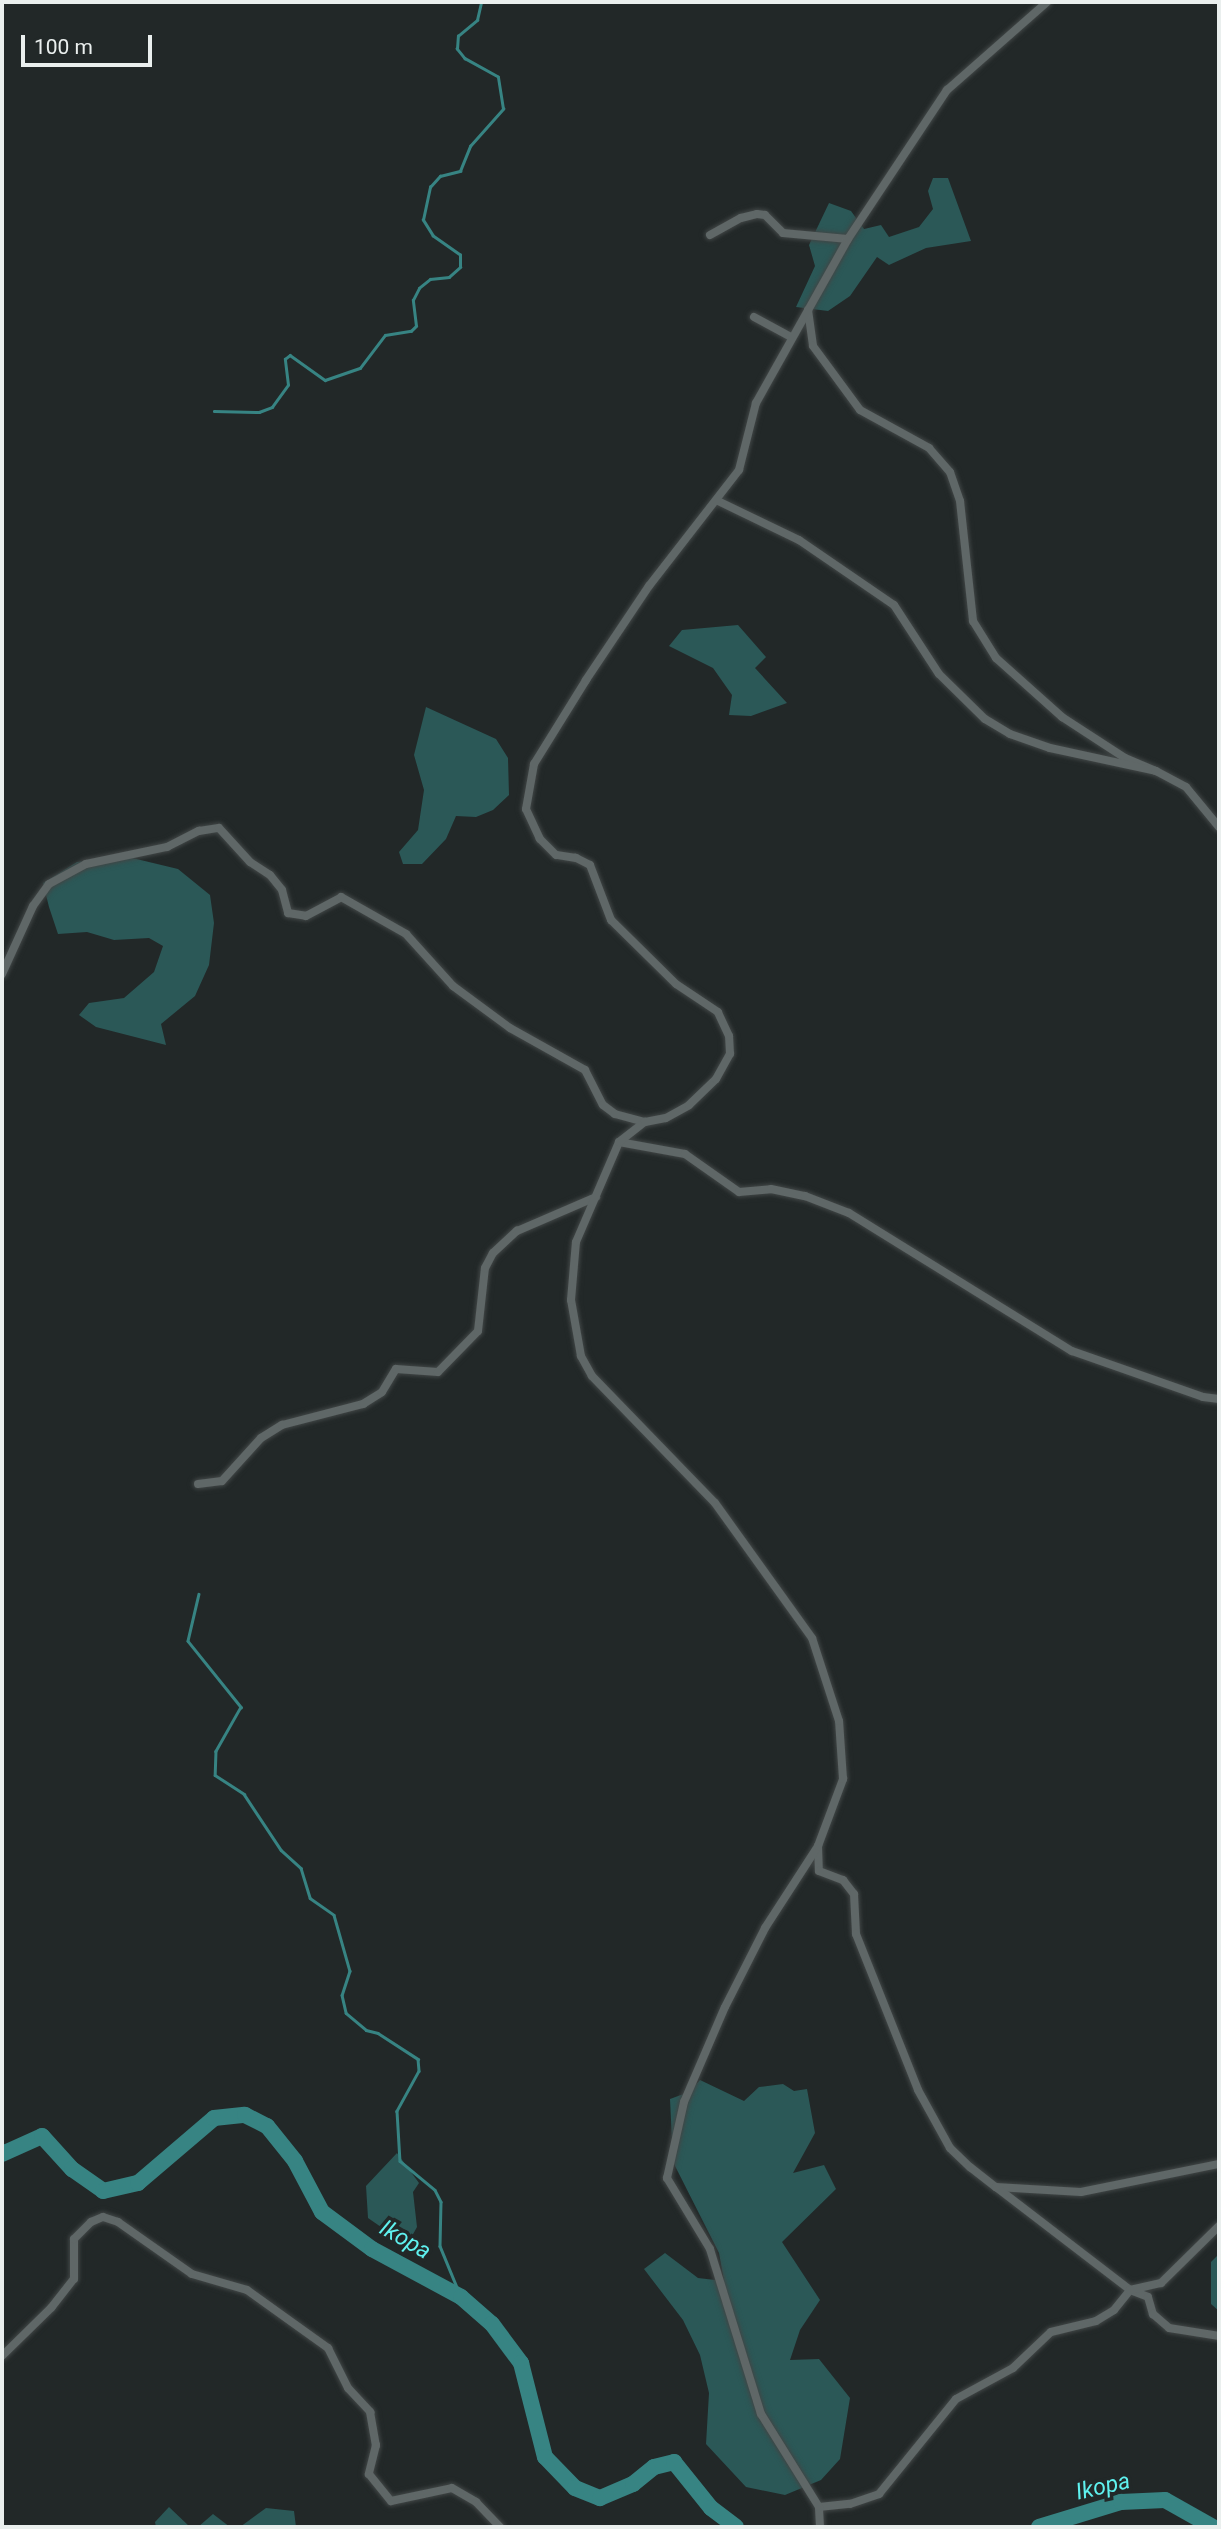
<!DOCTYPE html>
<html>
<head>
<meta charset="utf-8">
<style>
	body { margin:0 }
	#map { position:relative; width:1221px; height:2529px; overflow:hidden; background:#222828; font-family:Roboto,sans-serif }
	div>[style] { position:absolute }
	.forest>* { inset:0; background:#2b5857 }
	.stream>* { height:2.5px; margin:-1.25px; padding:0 1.25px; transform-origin:1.25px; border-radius:1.25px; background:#378483 }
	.river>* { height:16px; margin:-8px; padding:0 8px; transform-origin:8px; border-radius:8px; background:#378483 }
	.roads { filter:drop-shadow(0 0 2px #414646) drop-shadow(0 0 2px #414646) }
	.minor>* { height:8px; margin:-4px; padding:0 4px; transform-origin:4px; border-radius:4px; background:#5f6767 }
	span { translate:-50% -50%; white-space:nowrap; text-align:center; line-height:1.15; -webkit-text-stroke:7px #222828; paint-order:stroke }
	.water-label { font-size:23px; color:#5ff1ef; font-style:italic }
	.frame { position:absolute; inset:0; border:4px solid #eaefee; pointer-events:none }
	.scale { position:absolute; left:21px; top:35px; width:131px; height:32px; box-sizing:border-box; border:4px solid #eaefee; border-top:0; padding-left:9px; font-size:21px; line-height:24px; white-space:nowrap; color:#eaefee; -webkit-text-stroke:5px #222828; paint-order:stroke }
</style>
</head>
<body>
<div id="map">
	<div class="forest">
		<i style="clip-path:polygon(933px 178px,948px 178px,971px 241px,926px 248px,889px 265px,877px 257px,850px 296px,828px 311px,796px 307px,815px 266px,809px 245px,829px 203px,851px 211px,864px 229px,881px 225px,889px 237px,919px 227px,933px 209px,928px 191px)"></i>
		<i style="clip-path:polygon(738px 625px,766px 657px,755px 668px,787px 703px,751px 716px,729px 715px,732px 695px,713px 668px,669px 646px,682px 630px)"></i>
		<i style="clip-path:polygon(426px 707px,496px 739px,508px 758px,509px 795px,493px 810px,476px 817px,456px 816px,446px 839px,422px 864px,403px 864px,399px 852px,418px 830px,424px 790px,414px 755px)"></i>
		<i style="clip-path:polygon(124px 856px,178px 869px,210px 895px,214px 923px,209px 965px,195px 996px,161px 1024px,166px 1045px,96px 1027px,79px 1015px,89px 1003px,124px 998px,154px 972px,163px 946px,149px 938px,114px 940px,87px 932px,58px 934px,49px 907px,43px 883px,77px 862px)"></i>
		<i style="clip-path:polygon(700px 2080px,744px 2101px,759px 2087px,783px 2084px,794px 2091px,807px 2089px,815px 2133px,793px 2173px,824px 2165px,836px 2189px,782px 2242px,820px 2300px,800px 2330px,790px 2360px,819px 2359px,850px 2398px,840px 2459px,821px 2480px,785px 2495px,746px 2487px,706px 2444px,709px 2393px,700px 2355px,683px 2320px,644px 2269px,665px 2253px,698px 2278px,724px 2281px,719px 2253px,673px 2162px,670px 2099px,689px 2092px)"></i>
		<i style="clip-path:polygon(397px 2153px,419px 2183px,413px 2192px,417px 2227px,407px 2245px,368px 2218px,366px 2186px)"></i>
		<i style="clip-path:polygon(1219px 2254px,1219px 2311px,1211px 2304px,1211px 2262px)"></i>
		<i style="clip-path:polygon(169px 2507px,190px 2527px,156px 2527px,155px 2522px)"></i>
		<i style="clip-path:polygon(266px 2508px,294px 2511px,296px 2527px,240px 2527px)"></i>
		<i style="clip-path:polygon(213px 2514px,230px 2527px,198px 2527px)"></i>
	</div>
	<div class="stream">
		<i style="left:214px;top:411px;width:45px;rotate:1.3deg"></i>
		<i style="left:259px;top:412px;width:14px;rotate:-21deg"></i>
		<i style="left:272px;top:407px;width:27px;rotate:-54deg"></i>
		<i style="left:288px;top:385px;width:26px;rotate:-97deg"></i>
		<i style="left:285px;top:359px;width:6px;rotate:-39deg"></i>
		<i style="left:290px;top:355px;width:43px;rotate:35.5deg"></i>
		<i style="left:325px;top:380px;width:37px;rotate:-19deg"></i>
		<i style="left:360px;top:368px;width:41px;rotate:-52.9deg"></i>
		<i style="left:385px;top:335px;width:26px;rotate:-9deg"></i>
		<i style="left:411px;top:331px;width:7px;rotate:-45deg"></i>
		<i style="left:416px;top:326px;width:26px;rotate:-97deg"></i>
		<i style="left:413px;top:300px;width:13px;rotate:-63deg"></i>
		<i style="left:419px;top:288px;width:14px;rotate:-39deg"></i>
		<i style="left:430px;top:279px;width:19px;rotate:-6deg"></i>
		<i style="left:449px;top:277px;width:15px;rotate:-42deg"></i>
		<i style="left:460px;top:267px;width:12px;rotate:-90deg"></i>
		<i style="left:460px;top:255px;width:33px;rotate:-145deg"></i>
		<i style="left:433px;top:236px;width:19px;rotate:-122deg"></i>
		<i style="left:423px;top:220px;width:34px;rotate:-78deg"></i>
		<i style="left:430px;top:187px;width:15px;rotate:-48deg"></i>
		<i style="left:440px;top:176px;width:21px;rotate:-14deg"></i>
		<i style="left:460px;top:171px;width:27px;rotate:-68deg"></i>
		<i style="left:470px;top:146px;width:50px;rotate:-48.3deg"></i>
		<i style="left:503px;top:109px;width:32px;rotate:-99deg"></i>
		<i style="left:498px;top:77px;width:38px;rotate:-151deg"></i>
		<i style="left:465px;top:59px;width:13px;rotate:-129deg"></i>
		<i style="left:457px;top:49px;width:13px;rotate:-86deg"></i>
		<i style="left:458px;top:36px;width:25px;rotate:-40deg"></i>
		<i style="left:477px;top:20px;width:18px;rotate:-77deg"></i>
		<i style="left:199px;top:1594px;width:48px;rotate:103.2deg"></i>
		<i style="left:188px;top:1641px;width:85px;rotate:51.2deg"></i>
		<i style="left:241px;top:1707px;width:51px;rotate:119.6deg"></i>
		<i style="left:216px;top:1751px;width:24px;rotate:92deg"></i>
		<i style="left:215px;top:1775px;width:35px;rotate:33deg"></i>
		<i style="left:244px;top:1794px;width:67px;rotate:56.5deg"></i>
		<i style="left:281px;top:1850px;width:27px;rotate:42deg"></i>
		<i style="left:301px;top:1868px;width:31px;rotate:73deg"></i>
		<i style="left:310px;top:1898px;width:29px;rotate:35deg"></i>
		<i style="left:334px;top:1915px;width:58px;rotate:74.1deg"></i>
		<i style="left:350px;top:1971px;width:25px;rotate:108deg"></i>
		<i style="left:342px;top:1995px;width:18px;rotate:77deg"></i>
		<i style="left:346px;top:2013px;width:26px;rotate:40deg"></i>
		<i style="left:366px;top:2030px;width:12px;rotate:14deg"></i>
		<i style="left:378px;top:2033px;width:48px;rotate:33deg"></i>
		<i style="left:418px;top:2059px;width:12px;rotate:85deg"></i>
		<i style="left:419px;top:2071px;width:46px;rotate:118.8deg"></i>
		<i style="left:397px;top:2111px;width:50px;rotate:86.6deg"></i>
		<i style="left:400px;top:2161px;width:45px;rotate:39.6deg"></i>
		<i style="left:435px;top:2190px;width:13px;rotate:63deg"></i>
		<i style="left:441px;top:2202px;width:44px;rotate:91.3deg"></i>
		<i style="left:440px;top:2246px;width:55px;rotate:67.6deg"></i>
		<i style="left:2px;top:2145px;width:9px;rotate:13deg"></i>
	</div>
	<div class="river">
		<i style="left:2px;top:2154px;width:44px;rotate:-24.2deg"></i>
		<i style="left:42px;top:2136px;width:45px;rotate:47.7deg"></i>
		<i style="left:72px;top:2169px;width:38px;rotate:35deg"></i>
		<i style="left:103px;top:2191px;width:36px;rotate:-13deg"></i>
		<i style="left:138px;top:2183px;width:100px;rotate:-40.5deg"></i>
		<i style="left:214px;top:2118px;width:31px;rotate:-6deg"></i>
		<i style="left:245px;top:2115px;width:25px;rotate:27deg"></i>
		<i style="left:267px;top:2126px;width:45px;rotate:51.3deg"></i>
		<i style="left:295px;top:2161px;width:58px;rotate:62.1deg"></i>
		<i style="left:322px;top:2212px;width:62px;rotate:36.5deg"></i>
		<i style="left:372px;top:2249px;width:101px;rotate:28.3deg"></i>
		<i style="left:461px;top:2297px;width:41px;rotate:41.1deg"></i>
		<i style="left:492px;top:2324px;width:49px;rotate:53.4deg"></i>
		<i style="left:521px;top:2363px;width:97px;rotate:75.7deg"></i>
		<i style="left:545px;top:2457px;width:43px;rotate:45.9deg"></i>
		<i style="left:575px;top:2488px;width:27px;rotate:22deg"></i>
		<i style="left:600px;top:2498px;width:36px;rotate:-23deg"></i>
		<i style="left:633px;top:2484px;width:27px;rotate:-39deg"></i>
		<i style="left:654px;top:2467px;width:21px;rotate:-14deg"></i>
		<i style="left:674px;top:2462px;width:59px;rotate:51.2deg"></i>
		<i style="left:711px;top:2508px;width:31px;rotate:37deg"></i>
		<i style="left:1039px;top:2527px;width:86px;rotate:-17deg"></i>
		<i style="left:1121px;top:2502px;width:44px;rotate:-2.6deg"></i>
		<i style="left:1165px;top:2500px;width:55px;rotate:29.4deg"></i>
	</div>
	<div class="roads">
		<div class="minor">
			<i style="left:710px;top:235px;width:35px;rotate:-29deg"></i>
			<i style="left:741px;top:218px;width:16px;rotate:-14deg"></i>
			<i style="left:757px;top:214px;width:8px;rotate:7deg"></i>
			<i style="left:765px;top:215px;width:25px;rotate:45deg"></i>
			<i style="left:783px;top:233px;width:65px;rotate:5.3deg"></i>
			<i style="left:808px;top:310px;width:36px;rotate:82deg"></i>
			<i style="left:813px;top:346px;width:79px;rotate:53.7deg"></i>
			<i style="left:860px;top:410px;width:79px;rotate:28.8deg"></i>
			<i style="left:929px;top:448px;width:32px;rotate:49deg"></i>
			<i style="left:950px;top:472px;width:31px;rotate:71deg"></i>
			<i style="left:960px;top:501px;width:121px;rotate:83.8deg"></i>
			<i style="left:973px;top:621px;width:44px;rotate:58.1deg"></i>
			<i style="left:996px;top:658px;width:89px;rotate:41.8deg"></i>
			<i style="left:1062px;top:717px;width:75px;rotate:33.1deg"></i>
			<i style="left:1125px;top:758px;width:34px;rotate:23deg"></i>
			<i style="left:754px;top:317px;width:42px;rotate:28.4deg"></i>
			<i style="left:718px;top:501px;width:90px;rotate:25.7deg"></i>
			<i style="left:799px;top:540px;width:115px;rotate:34.4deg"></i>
			<i style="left:894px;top:605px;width:82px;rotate:56.9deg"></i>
			<i style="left:939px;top:674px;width:64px;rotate:44.4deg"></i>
			<i style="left:985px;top:719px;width:29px;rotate:31deg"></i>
			<i style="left:1010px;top:734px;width:42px;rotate:19.3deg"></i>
			<i style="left:1050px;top:748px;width:108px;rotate:12.2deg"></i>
			<i style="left:1156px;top:771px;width:34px;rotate:28deg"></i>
			<i style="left:1186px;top:787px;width:52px;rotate:50.5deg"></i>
			<i style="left:2px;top:974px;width:75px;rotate:-65.5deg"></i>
			<i style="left:33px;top:906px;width:27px;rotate:-54deg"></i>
			<i style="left:49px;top:884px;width:42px;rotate:-28.4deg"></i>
			<i style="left:86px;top:864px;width:83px;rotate:-11.9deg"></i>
			<i style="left:167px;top:847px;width:36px;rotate:-27deg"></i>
			<i style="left:199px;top:831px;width:20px;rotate:-9deg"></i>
			<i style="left:219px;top:828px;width:46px;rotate:47.6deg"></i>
			<i style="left:250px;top:862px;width:24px;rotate:33deg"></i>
			<i style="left:270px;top:875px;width:19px;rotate:51deg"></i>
			<i style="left:282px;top:890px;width:24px;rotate:75deg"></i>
			<i style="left:288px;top:913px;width:18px;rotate:9deg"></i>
			<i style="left:306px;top:916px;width:40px;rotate:-28deg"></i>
			<i style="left:341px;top:897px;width:75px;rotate:29.6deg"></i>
			<i style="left:406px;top:934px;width:70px;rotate:47.9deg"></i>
			<i style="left:453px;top:986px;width:71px;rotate:36.4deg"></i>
			<i style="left:510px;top:1028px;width:86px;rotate:29.2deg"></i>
			<i style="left:585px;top:1070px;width:39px;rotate:63deg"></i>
			<i style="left:603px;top:1105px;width:15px;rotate:37deg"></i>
			<i style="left:615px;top:1114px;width:31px;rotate:15deg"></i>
			<i style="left:619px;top:1142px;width:67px;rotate:10.3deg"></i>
			<i style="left:685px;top:1154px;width:66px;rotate:35.1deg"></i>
			<i style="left:739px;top:1192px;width:32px;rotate:-5deg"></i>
			<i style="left:771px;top:1189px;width:35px;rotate:12deg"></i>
			<i style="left:805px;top:1196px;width:47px;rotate:21.1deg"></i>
			<i style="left:849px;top:1213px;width:262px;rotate:31.8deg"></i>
			<i style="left:1072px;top:1351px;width:139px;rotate:19.3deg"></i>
			<i style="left:1203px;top:1397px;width:16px;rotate:7deg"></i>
			<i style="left:198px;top:1484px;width:24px;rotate:-7deg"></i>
			<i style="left:222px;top:1481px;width:58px;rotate:-47.8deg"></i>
			<i style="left:261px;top:1438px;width:25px;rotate:-32deg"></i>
			<i style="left:282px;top:1425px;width:84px;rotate:-14.5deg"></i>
			<i style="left:363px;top:1404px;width:22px;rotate:-32deg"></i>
			<i style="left:382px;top:1392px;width:27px;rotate:-59deg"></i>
			<i style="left:396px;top:1369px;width:42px;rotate:4.1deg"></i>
			<i style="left:438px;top:1372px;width:57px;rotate:-45.7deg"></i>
			<i style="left:478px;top:1331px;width:63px;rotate:-83.7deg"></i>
			<i style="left:485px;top:1268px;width:17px;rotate:-62deg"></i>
			<i style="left:493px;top:1253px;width:33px;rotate:-43deg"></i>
			<i style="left:517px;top:1231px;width:86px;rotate:-23.3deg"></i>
			<i style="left:818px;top:1846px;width:25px;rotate:88deg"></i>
			<i style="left:819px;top:1871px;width:26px;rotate:21deg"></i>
			<i style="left:843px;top:1880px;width:18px;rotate:52deg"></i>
			<i style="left:854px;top:1894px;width:40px;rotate:87.1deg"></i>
			<i style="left:856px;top:1934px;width:168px;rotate:68.3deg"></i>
			<i style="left:918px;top:2090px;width:66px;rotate:61.1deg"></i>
			<i style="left:950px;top:2148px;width:28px;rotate:44deg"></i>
			<i style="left:970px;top:2167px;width:33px;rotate:38deg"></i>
			<i style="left:996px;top:2187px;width:85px;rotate:3.4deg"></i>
			<i style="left:1081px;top:2192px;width:141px;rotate:-11.5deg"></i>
			<i style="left:996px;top:2187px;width:169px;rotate:37.5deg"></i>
			<i style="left:1130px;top:2290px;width:19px;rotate:21deg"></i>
			<i style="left:1148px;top:2297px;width:18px;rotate:74deg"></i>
			<i style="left:1153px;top:2314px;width:21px;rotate:41deg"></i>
			<i style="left:1169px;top:2328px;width:51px;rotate:9.1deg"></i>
			<i style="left:2px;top:2356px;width:69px;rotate:-44.4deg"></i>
			<i style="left:51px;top:2308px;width:37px;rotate:-52deg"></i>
			<i style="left:74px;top:2279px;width:40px;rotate:-90deg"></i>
			<i style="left:74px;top:2239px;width:24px;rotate:-45deg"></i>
			<i style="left:91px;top:2222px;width:13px;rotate:-23deg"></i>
			<i style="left:103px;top:2217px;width:16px;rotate:18deg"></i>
			<i style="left:118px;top:2222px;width:90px;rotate:35.1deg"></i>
			<i style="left:192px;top:2274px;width:57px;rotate:16.2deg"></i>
			<i style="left:247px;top:2290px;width:100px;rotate:35.6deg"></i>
			<i style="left:328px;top:2348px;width:45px;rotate:63.4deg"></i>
			<i style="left:348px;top:2388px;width:33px;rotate:47deg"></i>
			<i style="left:370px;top:2412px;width:34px;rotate:80deg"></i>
			<i style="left:376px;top:2445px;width:30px;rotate:104deg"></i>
			<i style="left:369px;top:2474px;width:35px;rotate:51deg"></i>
			<i style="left:391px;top:2501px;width:62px;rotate:-12deg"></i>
			<i style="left:452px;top:2488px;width:28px;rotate:30deg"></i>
			<i style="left:476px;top:2502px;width:35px;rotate:46deg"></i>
			<i style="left:819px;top:2507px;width:31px;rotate:-6deg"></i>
			<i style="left:850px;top:2504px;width:31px;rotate:-19deg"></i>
			<i style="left:879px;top:2494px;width:122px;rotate:-51deg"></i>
			<i style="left:956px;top:2399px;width:65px;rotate:-28.5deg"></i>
			<i style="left:1013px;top:2368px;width:52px;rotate:-43.5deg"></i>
			<i style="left:1051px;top:2332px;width:46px;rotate:-13.7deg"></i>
			<i style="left:1096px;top:2321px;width:21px;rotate:-31deg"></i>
			<i style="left:1114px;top:2310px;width:26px;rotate:-51deg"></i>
			<i style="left:1130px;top:2290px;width:32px;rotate:-13deg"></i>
			<i style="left:1161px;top:2283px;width:81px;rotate:-44.5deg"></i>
			<i style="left:820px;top:2527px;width:20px;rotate:-93deg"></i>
			<i style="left:819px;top:2507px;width:110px;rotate:-121.9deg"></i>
			<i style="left:761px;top:2414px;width:173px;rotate:-107.2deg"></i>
			<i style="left:710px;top:2249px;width:83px;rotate:-121.2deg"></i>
			<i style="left:667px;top:2178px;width:78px;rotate:-77.4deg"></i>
			<i style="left:684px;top:2102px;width:103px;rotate:-66.7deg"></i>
			<i style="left:725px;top:2007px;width:89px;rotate:-63.1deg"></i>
			<i style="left:765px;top:1928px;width:98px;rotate:-57.1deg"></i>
			<i style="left:818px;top:1846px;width:72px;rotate:-69.5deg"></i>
			<i style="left:843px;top:1779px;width:58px;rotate:-93.9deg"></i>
			<i style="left:839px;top:1721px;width:87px;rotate:-108deg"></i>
			<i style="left:812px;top:1638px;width:166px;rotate:-125.7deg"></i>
			<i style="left:715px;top:1503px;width:177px;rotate:-134.1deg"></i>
			<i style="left:592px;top:1376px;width:23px;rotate:-119deg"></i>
			<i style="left:581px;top:1356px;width:57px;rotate:-100.1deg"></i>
			<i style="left:571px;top:1300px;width:58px;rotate:-85.1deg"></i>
			<i style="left:576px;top:1242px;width:109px;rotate:-66.7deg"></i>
			<i style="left:619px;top:1142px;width:33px;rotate:-38deg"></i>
			<i style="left:645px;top:1122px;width:21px;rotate:-11deg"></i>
			<i style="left:666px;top:1118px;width:26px;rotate:-29deg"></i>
			<i style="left:689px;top:1105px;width:37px;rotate:-44deg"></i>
			<i style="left:716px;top:1079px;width:29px;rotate:-61deg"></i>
			<i style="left:730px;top:1054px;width:18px;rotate:-93deg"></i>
			<i style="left:729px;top:1036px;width:26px;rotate:-115deg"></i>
			<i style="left:718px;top:1012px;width:50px;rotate:-146.3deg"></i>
			<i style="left:676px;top:984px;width:91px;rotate:-135.4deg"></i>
			<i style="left:611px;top:920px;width:59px;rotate:-110.9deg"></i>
			<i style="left:590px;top:865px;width:16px;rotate:-153deg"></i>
			<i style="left:576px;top:858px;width:20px;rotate:-171deg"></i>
			<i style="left:556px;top:855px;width:23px;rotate:-135deg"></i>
			<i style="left:540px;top:839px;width:33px;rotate:-115deg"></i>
			<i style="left:526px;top:809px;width:46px;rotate:-79.9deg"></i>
			<i style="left:534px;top:764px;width:99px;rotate:-58.2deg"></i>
			<i style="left:586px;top:680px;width:113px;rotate:-56.2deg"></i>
			<i style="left:649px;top:586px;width:147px;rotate:-52.2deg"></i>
			<i style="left:739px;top:470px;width:69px;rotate:-75.8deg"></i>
			<i style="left:756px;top:403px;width:188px;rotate:-60.7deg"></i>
			<i style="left:848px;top:239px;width:179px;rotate:-56.4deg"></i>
			<i style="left:947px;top:90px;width:133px;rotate:-41.3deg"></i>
		</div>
	</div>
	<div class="water-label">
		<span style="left:405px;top:2240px;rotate:30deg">Ikopa</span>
		<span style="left:1103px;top:2487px;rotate:-13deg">Ikopa</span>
	</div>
	<div class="frame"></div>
	<div class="scale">100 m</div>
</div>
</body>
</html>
